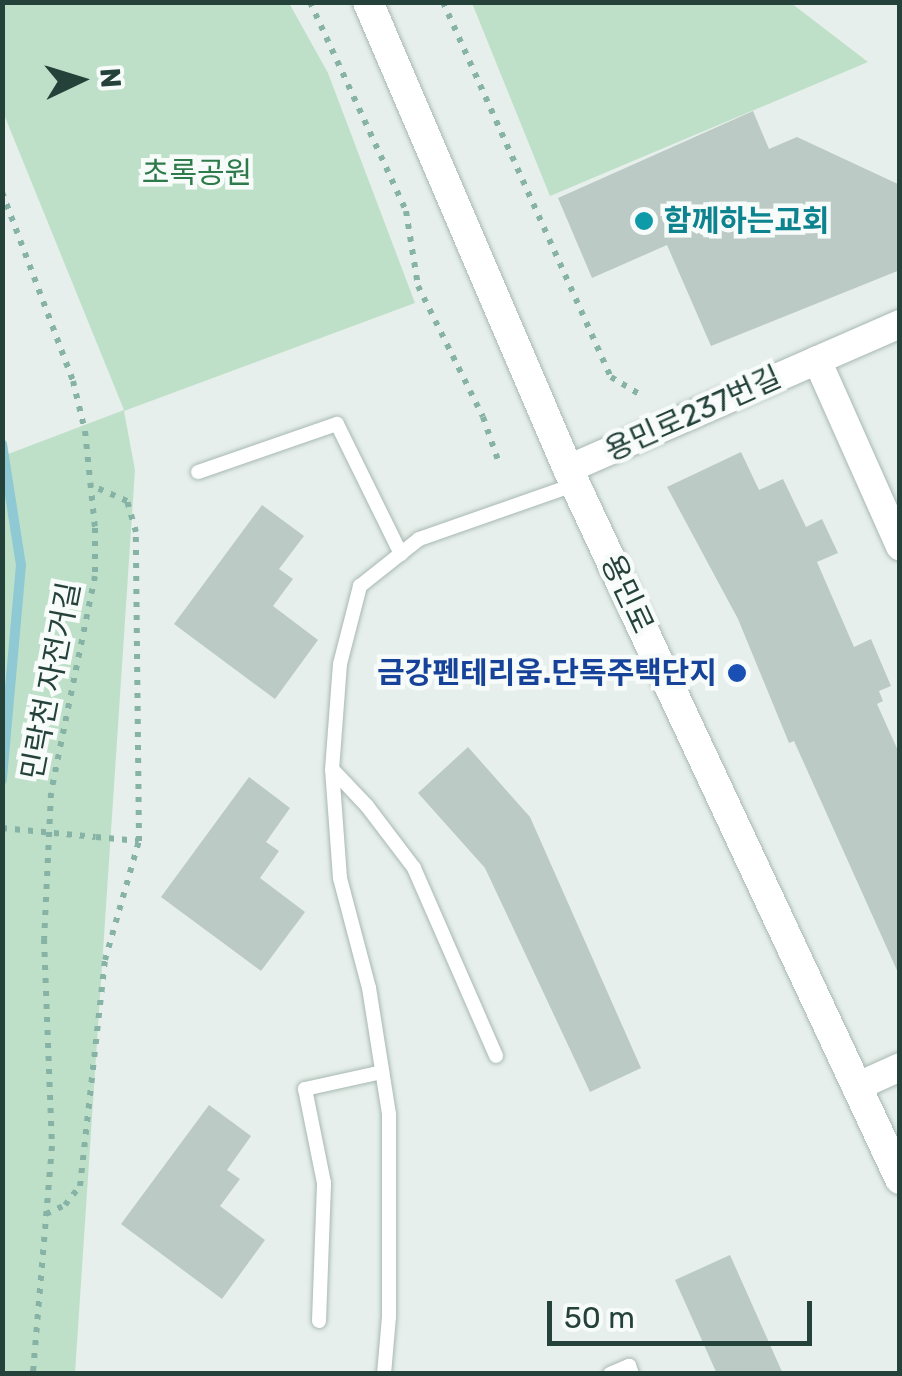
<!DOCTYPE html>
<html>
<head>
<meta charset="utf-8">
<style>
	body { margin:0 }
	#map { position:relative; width:902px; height:1376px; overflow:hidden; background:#e6efeb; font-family:Rubik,"Noto Sans KR",sans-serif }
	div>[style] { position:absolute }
	.green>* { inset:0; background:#bfe0c8 }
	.stream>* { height:10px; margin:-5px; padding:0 5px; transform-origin:5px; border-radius:5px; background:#8ec9d4 }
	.building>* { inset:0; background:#bbcac4 }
	.path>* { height:6px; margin-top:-3px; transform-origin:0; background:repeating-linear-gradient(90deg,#86b3a5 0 5px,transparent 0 13px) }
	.roads { filter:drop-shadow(0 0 2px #a8b8b2) drop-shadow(0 0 2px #a8b8b2) }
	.lane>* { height:14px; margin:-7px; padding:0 7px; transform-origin:7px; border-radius:7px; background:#fff }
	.street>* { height:28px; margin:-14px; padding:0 14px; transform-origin:14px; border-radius:14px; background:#fff }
	.secondary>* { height:30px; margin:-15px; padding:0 15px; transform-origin:15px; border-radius:15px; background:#fff }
	.path-bridge>* { height:6px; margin-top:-3px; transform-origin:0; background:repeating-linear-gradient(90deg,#86b3a5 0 5px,transparent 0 13px) }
	.dots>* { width:28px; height:28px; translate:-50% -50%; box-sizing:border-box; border:5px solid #f7fbf9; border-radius:50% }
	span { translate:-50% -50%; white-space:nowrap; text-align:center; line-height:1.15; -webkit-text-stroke:9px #f7fbf9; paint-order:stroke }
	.park-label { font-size:30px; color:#2d7a4b }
	.culture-label { font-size:30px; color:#0d838f; font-weight:700 }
	.left { translate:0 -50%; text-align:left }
	.street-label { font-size:30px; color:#24423a }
	.transit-label { font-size:30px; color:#164399; font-weight:700 }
	.right { translate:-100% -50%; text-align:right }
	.frame { position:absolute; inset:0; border:5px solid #24423a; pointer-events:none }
	.north { position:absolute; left:30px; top:30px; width:100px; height:100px; -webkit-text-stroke:8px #f7fbf9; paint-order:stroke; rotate:86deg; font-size:28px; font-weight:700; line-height:40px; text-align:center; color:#24423a }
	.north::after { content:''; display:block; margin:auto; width:35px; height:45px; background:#24423a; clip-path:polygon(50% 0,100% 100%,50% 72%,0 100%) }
	.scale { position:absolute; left:547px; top:1301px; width:265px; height:45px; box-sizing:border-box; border:5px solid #24423a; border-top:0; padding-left:12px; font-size:30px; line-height:35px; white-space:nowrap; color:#24423a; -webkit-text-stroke:8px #f7fbf9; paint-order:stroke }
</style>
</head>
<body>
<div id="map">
	<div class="green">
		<i style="clip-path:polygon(3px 2px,289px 3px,328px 73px,415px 303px,124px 411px,135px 470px,75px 1373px,3px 1373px,3px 456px,124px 410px,3px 112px)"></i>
		<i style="clip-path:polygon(472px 3px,791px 3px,868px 62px,550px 196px)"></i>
	</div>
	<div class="stream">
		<i style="left:2px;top:444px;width:122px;rotate:81.1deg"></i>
		<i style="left:21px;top:565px;width:216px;rotate:95.1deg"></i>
	</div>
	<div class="building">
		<i style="clip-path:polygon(753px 111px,769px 149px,797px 137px,900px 185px,900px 270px,711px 346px,667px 245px,592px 278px,558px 198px)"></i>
		<i style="clip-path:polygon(741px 452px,759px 490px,783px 479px,806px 527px,822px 519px,838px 553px,817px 562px,854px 647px,871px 639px,891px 686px,879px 691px,883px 701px,877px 704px,900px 755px,900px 977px,794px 741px,789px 743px,738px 619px,667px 487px)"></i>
		<i style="clip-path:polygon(262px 505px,304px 536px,279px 569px,293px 579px,273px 606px,318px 640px,275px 699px,174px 624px)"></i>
		<i style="clip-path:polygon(468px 747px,530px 817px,641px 1068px,590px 1092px,485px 868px,418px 793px)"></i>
		<i style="clip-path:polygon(249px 777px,290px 808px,266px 842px,279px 851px,260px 878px,305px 912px,261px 971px,161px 897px)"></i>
		<i style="clip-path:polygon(209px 1105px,251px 1136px,227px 1170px,240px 1179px,220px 1206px,265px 1240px,222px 1299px,121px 1224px)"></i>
		<i style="clip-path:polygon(730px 1255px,783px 1374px,717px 1374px,675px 1280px)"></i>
	</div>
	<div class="path">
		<i style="left:310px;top:2px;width:230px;rotate:65.3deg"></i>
		<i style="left:406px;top:211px;width:76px;rotate:80.9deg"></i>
		<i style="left:418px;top:286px;width:146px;rotate:63.6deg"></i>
		<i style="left:483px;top:417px;width:46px;rotate:70.8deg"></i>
		<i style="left:443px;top:2px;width:411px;rotate:65.9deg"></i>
		<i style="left:611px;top:377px;width:37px;rotate:31deg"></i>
		<i style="left:2px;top:192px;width:202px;rotate:69.4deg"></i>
		<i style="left:73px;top:381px;width:51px;rotate:76.5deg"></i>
		<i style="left:85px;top:431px;width:98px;rotate:84.1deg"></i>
		<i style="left:95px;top:528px;width:48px;rotate:90deg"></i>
		<i style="left:95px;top:576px;width:221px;rotate:101.5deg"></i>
		<i style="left:51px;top:793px;width:146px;rotate:92.7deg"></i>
		<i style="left:44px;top:939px;width:207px;rotate:87.8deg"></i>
		<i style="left:52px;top:1146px;width:229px;rotate:94.8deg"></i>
		<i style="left:96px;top:837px;width:43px;rotate:5.3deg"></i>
		<i style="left:46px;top:1214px;width:21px;rotate:-25deg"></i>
		<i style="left:65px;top:1205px;width:24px;rotate:-52deg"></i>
		<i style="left:80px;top:1186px;width:227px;rotate:-83.7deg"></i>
		<i style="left:105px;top:960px;width:124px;rotate:-74.1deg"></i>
		<i style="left:139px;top:841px;width:309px;rotate:-90.6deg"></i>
		<i style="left:136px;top:532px;width:32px;rotate:-106deg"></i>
		<i style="left:127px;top:501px;width:40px;rotate:-156.6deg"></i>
	</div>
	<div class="roads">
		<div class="lane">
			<i style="left:198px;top:472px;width:147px;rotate:-19.1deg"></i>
			<i style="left:337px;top:424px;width:145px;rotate:63.8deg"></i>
			<i style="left:333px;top:770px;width:50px;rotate:46.6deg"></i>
			<i style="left:367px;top:806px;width:78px;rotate:52.8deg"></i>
			<i style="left:414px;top:868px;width:205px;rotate:66.4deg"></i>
			<i style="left:319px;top:1321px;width:138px;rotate:-87.9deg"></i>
			<i style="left:324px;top:1183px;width:96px;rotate:-101.4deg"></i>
			<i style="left:305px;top:1089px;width:79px;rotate:-12.4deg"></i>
			<i style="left:384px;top:1374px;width:57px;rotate:-85deg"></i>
			<i style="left:389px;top:1317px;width:203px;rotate:-90deg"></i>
			<i style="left:389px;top:1114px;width:128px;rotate:-99deg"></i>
			<i style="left:369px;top:988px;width:114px;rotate:-104.8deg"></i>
			<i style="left:340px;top:878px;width:108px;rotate:-94.2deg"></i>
			<i style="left:332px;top:770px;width:106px;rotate:-85.7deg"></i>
			<i style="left:340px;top:664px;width:81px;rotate:-75.6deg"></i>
			<i style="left:360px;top:586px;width:75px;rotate:-38.5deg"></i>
			<i style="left:419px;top:539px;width:166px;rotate:-19.3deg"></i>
			<i style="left:610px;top:1374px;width:21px;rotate:-23deg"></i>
			<i style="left:629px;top:1366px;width:9px;rotate:69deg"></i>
		</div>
		<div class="street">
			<i style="left:817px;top:360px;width:204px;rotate:66deg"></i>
			<i style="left:568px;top:469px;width:362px;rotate:-23.6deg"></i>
			<i style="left:856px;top:1087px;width:48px;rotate:-24.4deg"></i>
		</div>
		<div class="secondary">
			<i style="left:368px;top:2px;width:508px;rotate:66.82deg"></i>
			<i style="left:568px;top:469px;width:784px;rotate:64.94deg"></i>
		</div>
	</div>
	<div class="path-bridge">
		<i style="left:2px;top:828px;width:94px;rotate:5.5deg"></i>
	</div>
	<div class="dots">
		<i style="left:644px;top:221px;background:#0f9aa8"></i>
		<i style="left:737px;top:673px;background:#1a4fb4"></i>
	</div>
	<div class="park-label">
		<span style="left:197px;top:173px">초록공원</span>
	</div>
	<div class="culture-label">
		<span class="left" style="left:664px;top:221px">함께하는교회</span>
	</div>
	<div class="street-label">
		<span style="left:693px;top:414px;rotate:-24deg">용민로237번길</span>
		<span style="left:627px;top:594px;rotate:65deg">용민로</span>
		<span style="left:51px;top:681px;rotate:-79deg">민락천 자전거길</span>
	</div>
	<div class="transit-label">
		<span class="right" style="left:717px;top:673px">금강펜테리움.단독주택단지</span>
	</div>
	<div class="frame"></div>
	<div class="north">N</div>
	<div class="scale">50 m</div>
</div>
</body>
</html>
